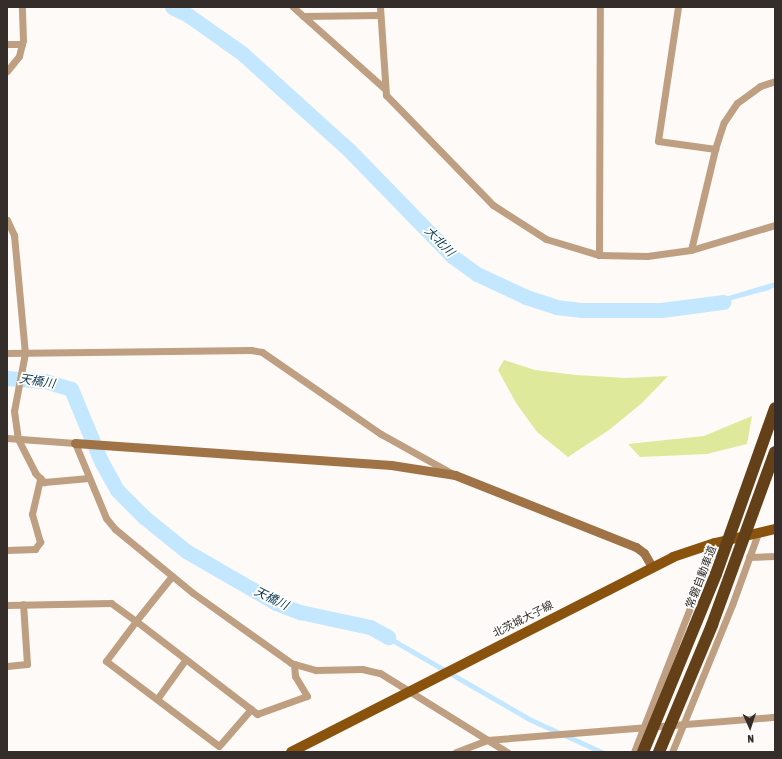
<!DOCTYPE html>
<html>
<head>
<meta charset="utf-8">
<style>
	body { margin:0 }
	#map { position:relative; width:782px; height:759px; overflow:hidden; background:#fefaf7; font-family:"Asap Condensed","Noto Sans JP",sans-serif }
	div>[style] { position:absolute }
	.green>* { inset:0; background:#dee99b }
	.water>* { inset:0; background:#c3e7fe }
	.river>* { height:15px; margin:-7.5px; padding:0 7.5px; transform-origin:7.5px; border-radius:7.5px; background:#c3e7fe }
	.street>* { height:7px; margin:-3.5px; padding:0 3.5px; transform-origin:3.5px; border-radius:3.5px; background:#bf9f82 }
	.secondary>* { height:9px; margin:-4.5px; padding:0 4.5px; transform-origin:4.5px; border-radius:4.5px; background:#a07346 }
	.primary>* { height:10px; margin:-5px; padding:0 5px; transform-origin:5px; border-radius:5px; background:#89530e }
	.highway>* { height:12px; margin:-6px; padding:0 6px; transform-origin:6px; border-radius:6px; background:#644018 }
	span { translate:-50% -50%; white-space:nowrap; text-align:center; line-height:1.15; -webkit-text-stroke:3.5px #fff; paint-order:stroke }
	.street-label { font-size:11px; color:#342d29 }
	.water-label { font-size:12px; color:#0b374e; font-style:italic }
	.frame { position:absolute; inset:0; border:8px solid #342d29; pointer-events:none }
	.north { position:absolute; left:730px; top:707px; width:40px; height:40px; -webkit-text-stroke:3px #fff; paint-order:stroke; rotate:177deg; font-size:11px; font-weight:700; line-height:16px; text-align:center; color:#342d29 }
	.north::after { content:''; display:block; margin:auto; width:14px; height:18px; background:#342d29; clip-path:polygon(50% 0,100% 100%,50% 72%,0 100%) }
</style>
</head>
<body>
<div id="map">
	<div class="green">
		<i style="clip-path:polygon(504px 360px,535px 370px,576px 375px,626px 378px,668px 376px,642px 403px,609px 430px,568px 457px,537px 432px,516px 403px,498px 370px)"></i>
		<i style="clip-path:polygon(752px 416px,747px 444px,707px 454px,640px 457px,628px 444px,704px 436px)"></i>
	</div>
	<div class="water">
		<i style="clip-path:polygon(775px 282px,775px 287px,769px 290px,703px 308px,702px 304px)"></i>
		<i style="clip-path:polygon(371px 625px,532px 718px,607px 752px,595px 752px,529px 722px,368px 629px)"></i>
	</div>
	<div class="river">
		<i style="left:172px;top:7px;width:18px;rotate:27deg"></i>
		<i style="left:188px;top:15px;width:67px;rotate:35.3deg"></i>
		<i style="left:243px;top:54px;width:143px;rotate:42.2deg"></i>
		<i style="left:349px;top:150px;width:148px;rotate:45.8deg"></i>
		<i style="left:452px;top:256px;width:31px;rotate:36deg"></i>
		<i style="left:477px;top:274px;width:54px;rotate:25.1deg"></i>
		<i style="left:526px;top:297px;width:32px;rotate:18deg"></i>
		<i style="left:556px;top:307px;width:26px;rotate:7deg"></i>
		<i style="left:582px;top:310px;width:79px"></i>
		<i style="left:661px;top:310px;width:63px;rotate:-7.4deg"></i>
		<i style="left:7px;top:378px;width:38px;rotate:5deg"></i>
		<i style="left:45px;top:381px;width:27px;rotate:17deg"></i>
		<i style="left:71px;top:389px;width:78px;rotate:67.4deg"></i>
		<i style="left:101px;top:461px;width:33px;rotate:61deg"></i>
		<i style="left:117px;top:490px;width:38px;rotate:45deg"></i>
		<i style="left:144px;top:517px;width:54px;rotate:39deg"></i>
		<i style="left:186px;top:551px;width:104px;rotate:30deg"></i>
		<i style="left:276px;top:603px;width:26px;rotate:21deg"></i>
		<i style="left:300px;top:612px;width:72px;rotate:12.1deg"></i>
		<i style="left:370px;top:627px;width:21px;rotate:29deg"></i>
	</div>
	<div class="street">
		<i style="left:293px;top:7px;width:122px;rotate:41.7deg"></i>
		<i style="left:380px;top:7px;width:88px;rotate:86.1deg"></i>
		<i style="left:386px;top:95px;width:153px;rotate:45.8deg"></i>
		<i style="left:493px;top:205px;width:63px;rotate:32.7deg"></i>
		<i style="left:546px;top:239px;width:55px;rotate:16.8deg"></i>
		<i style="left:599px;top:255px;width:48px;rotate:1.2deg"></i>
		<i style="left:647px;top:256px;width:44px;rotate:-7.8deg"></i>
		<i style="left:691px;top:250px;width:88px;rotate:-16.6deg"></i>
		<i style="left:678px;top:7px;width:135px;rotate:98.5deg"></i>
		<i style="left:658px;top:141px;width:58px;rotate:8deg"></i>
		<i style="left:303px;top:16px;width:77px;rotate:-0.7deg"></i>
		<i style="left:7px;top:44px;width:15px"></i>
		<i style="left:7px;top:71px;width:19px;rotate:-51deg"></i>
		<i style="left:19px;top:56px;width:16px;rotate:-76deg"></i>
		<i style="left:23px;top:40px;width:33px;rotate:-92deg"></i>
		<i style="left:7px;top:220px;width:17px;rotate:65deg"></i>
		<i style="left:14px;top:235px;width:119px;rotate:84.7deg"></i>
		<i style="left:25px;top:353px;width:59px;rotate:100.7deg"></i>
		<i style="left:14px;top:411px;width:28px;rotate:82deg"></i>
		<i style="left:18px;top:439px;width:38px;rotate:63deg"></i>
		<i style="left:35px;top:473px;width:13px;rotate:45deg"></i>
		<i style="left:44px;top:482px;width:45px;rotate:-5.1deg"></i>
		<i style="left:691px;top:250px;width:104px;rotate:-76.6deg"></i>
		<i style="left:715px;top:149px;width:28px;rotate:-72deg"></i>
		<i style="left:724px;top:122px;width:23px;rotate:-56deg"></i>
		<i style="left:737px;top:103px;width:29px;rotate:-36deg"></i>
		<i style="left:760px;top:86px;width:16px;rotate:-18deg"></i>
		<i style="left:599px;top:255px;width:248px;rotate:-89.8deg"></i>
		<i style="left:7px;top:353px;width:244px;rotate:-0.7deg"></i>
		<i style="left:251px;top:350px;width:11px;rotate:10deg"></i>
		<i style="left:262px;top:352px;width:145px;rotate:34.6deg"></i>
		<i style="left:381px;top:434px;width:80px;rotate:29.1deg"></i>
		<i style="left:7px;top:438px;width:68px;rotate:4.2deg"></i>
		<i style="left:75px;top:443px;width:81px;rotate:67.5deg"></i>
		<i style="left:106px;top:518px;width:14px;rotate:51deg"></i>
		<i style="left:115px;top:529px;width:101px;rotate:39.4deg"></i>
		<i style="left:193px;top:593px;width:120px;rotate:35.5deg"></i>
		<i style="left:291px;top:663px;width:26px;rotate:16deg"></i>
		<i style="left:316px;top:670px;width:46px;rotate:-1.2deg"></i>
		<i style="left:362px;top:669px;width:18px;rotate:13deg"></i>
		<i style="left:380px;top:673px;width:150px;rotate:31.9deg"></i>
		<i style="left:7px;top:550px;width:28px;rotate:-2deg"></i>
		<i style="left:35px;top:549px;width:9px;rotate:-54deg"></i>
		<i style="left:40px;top:542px;width:29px;rotate:-106deg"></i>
		<i style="left:32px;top:514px;width:37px;rotate:-77deg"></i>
		<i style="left:749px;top:557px;width:26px;rotate:-2deg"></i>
		<i style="left:172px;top:576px;width:58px;rotate:128.7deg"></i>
		<i style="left:136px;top:621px;width:153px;rotate:37.5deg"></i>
		<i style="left:257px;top:714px;width:53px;rotate:-19.8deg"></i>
		<i style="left:307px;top:696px;width:23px;rotate:-121deg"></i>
		<i style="left:295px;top:676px;width:12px;rotate:-95deg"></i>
		<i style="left:7px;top:605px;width:104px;rotate:-1.1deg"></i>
		<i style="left:111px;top:603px;width:31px;rotate:36deg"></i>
		<i style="left:136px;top:621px;width:50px;rotate:126.9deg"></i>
		<i style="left:106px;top:661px;width:141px;rotate:37deg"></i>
		<i style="left:219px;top:746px;width:49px;rotate:-49.1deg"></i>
		<i style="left:7px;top:666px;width:20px;rotate:-6deg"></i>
		<i style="left:27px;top:664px;width:60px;rotate:-93.8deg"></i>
		<i style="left:157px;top:699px;width:49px;rotate:-54.1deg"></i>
		<i style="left:456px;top:752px;width:33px;rotate:-21deg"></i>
		<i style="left:487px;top:740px;width:289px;rotate:-4.6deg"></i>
		<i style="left:634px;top:752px;width:224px;rotate:-68.8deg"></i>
		<i style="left:672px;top:752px;width:159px;rotate:-67.8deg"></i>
		<i style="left:732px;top:605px;width:77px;rotate:-70.1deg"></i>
	</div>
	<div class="secondary">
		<i style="left:75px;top:443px;width:317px;rotate:4deg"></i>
		<i style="left:391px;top:465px;width:65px;rotate:8.9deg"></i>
		<i style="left:455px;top:475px;width:195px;rotate:21.7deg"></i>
		<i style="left:636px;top:547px;width:10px;rotate:37deg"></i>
		<i style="left:644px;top:553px;width:16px;rotate:60deg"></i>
	</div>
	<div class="primary">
		<i style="left:291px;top:752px;width:429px;rotate:-27deg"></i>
		<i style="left:673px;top:557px;width:44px;rotate:-18.4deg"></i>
		<i style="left:715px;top:543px;width:62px;rotate:-13.1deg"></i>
	</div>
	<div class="highway">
		<i style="left:643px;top:752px;width:192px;rotate:-67.7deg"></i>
		<i style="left:716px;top:574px;width:176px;rotate:-70.4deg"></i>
		<i style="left:659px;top:752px;width:138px;rotate:-67.3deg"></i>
		<i style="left:712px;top:625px;width:184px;rotate:-70deg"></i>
	</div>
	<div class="street-label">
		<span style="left:701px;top:577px;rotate:-69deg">常磐自動車道</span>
		<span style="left:523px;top:619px;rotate:-27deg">北茨城大子線</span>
	</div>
	<div class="water-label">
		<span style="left:439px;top:242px;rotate:45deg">大北川</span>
		<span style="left:37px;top:382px;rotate:9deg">天橋川</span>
		<span style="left:271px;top:599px;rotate:26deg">天橋川</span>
	</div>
	<div class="frame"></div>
	<div class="north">N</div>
</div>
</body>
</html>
